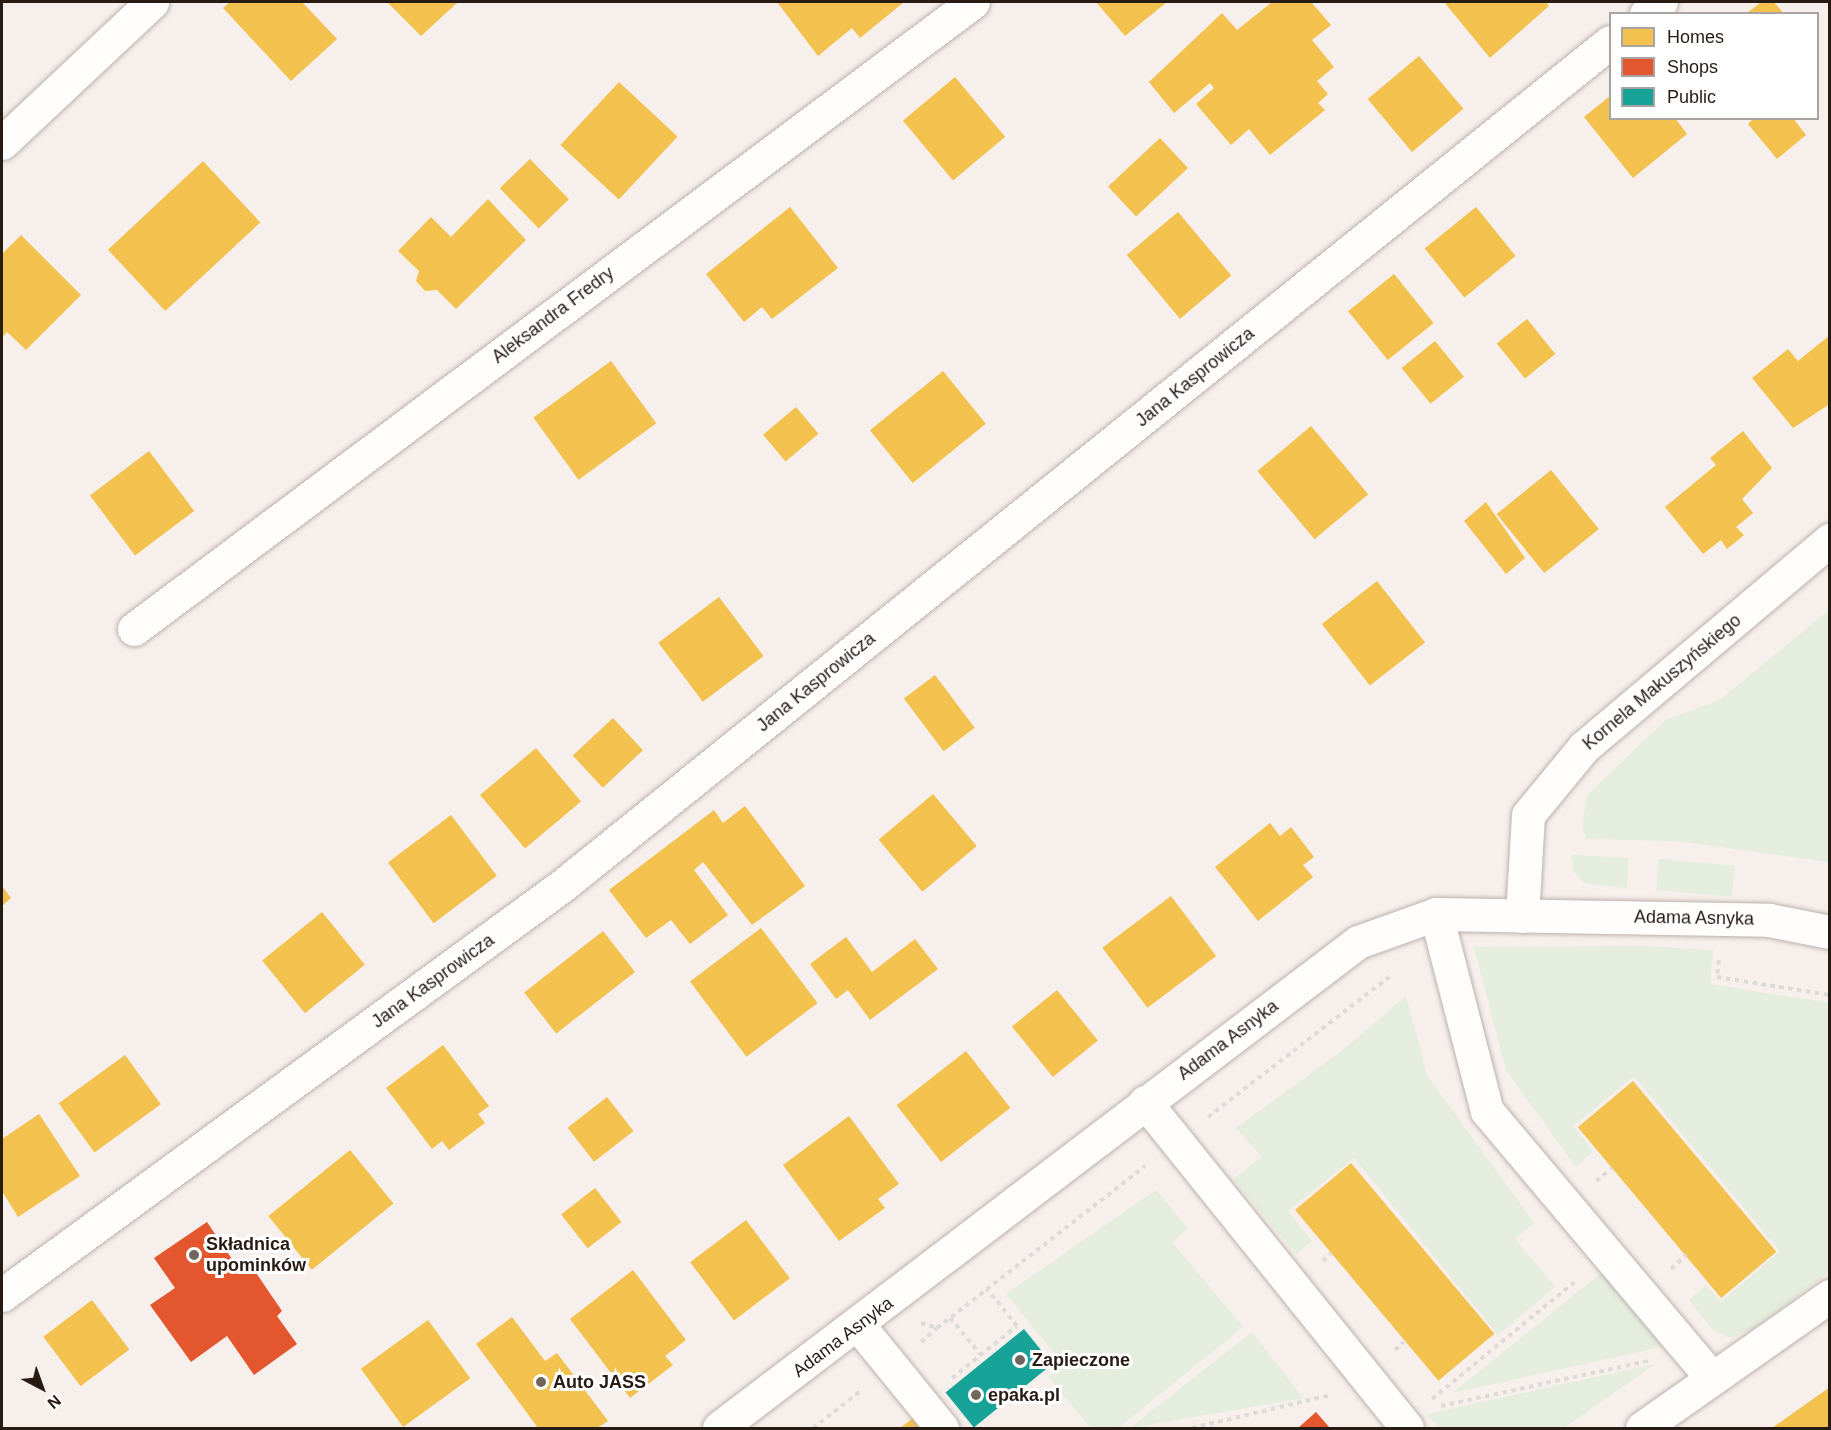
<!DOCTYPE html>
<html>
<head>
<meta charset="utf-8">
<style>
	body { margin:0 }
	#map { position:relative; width:1831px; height:1430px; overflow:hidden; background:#f7efeb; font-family:Helvetica,sans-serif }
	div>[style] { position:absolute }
	.green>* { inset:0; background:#e4edde; transform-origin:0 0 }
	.homes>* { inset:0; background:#f2c14e; transform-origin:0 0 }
	.shops>* { inset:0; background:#e4572e }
	.public>* { inset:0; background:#17a398; transform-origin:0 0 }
	.path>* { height:4px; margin-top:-2px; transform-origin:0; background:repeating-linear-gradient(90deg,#dddbd9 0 4.5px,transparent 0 9px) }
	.roads { filter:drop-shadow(0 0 2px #bcb2ad) drop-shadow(0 0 2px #bcb2ad) }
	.street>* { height:33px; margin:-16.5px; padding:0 16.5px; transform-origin:16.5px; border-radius:16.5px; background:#fefdfc }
	.dots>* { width:16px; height:16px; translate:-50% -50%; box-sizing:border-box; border:3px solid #fff; border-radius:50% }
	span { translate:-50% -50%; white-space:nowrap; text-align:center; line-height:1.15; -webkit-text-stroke:6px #fff; paint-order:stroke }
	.street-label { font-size:18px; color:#271b14 }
	.poi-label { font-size:18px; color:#271b14; font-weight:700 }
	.left { translate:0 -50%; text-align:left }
	.frame { position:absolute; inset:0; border:3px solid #271b14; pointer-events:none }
	.legend { position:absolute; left:1609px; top:12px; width:210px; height:108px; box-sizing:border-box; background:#fff; border:2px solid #a9a4a1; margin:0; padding:8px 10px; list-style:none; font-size:18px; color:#271b14 }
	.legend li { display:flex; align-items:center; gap:12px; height:30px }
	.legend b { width:30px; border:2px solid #a9a4a1 }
	.north { position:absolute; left:12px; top:1358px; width:60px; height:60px; -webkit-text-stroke:4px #fff; paint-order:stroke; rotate:139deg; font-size:16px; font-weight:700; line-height:24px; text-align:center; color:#271b14 }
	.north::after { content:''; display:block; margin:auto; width:21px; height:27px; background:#271b14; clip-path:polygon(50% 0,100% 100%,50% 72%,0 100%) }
</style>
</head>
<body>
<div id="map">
	<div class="green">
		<i style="clip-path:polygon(1829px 610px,1829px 862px,1677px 841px,1587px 839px,1582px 830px,1587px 795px,1666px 720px,1720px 700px)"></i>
		<i style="clip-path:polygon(1572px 855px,1628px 858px,1627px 888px,1584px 883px,1574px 872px)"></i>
		<i style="left:1659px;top:859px;width:76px;height:31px;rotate:5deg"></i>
		<i style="clip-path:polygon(1643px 946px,1713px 950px,1710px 984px,1829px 1003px,1829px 1272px,1756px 1327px,1731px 1338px,1713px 1330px,1689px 1300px,1706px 1285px,1721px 1302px,1780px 1251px,1634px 1076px,1573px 1126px,1593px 1151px,1576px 1167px,1506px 1070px,1474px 947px)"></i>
		<i style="clip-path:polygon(1406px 996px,1427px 1075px,1534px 1223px,1515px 1239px,1555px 1287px,1498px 1335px,1354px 1158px,1288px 1211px,1312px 1241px,1296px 1254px,1233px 1179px,1262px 1157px,1236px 1128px,1343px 1050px)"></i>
		<i style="clip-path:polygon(1156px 1190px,1188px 1228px,1172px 1242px,1243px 1327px,1118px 1428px,1091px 1428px,1048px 1377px,1064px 1365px,1006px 1294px)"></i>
		<i style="clip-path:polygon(1606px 1269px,1670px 1345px,1453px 1393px)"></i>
		<i style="clip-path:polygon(1252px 1332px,1303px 1398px,1130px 1428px)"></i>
		<i style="clip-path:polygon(1655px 1364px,1564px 1428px,1439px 1428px,1427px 1414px)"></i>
	</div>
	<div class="homes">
		<i style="clip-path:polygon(230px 2px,302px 2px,337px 39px,291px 81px,223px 8px)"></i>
		<i style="clip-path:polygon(387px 2px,458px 2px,421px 36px)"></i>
		<i style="clip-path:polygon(777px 2px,904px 2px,860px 38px,852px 28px,818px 56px)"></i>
		<i style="clip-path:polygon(1096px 2px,1167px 2px,1125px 36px)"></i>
		<i style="clip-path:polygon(1272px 2px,1311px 2px,1331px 25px,1312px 40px,1334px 67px,1317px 81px,1328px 94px,1318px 103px,1325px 110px,1270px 155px,1249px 129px,1231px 145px,1196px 104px,1214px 88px,1210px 83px,1174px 113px,1149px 82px,1222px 13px,1237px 30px)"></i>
		<i style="clip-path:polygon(1444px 2px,1546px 2px,1549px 6px,1490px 58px)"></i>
		<i style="clip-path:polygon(1761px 2px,1774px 2px,1784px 14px,1746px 14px)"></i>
		<i style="left:1419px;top:56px;width:69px;height:67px;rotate:50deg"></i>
		<i style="left:955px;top:77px;width:78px;height:68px;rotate:50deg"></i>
		<i style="left:619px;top:82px;width:80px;height:86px;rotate:43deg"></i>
		<i style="clip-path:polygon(1610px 96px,1610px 118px,1675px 118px,1687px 134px,1633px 178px,1584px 117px)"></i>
		<i style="clip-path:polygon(1754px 118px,1793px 118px,1806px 135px,1777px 159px,1748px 124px)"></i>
		<i style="left:1160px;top:138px;width:41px;height:71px;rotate:47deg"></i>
		<i style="left:530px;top:159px;width:56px;height:42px;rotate:46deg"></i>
		<i style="left:203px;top:161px;width:84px;height:130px;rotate:47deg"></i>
		<i style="clip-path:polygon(488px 199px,526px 240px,456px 309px,437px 290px,425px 291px,416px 281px,419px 271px,398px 251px,431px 217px,451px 237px)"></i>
		<i style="clip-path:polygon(790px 207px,838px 268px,772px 319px,762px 307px,744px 322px,706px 274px)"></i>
		<i style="left:1476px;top:207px;width:63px;height:66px;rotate:51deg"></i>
		<i style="left:1178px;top:212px;width:83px;height:67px;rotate:50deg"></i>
		<i style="clip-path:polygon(21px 235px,81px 295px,26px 350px,7px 332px,2px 337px,2px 254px)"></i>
		<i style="left:1394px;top:274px;width:63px;height:59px;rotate:51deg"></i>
		<i style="left:1527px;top:319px;width:45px;height:39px;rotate:51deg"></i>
		<i style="clip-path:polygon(1830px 335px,1830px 404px,1793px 428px,1752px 378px,1788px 349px,1798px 361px)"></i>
		<i style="left:1435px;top:341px;width:46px;height:43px;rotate:51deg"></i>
		<i style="left:611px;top:361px;width:77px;height:96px;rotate:54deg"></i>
		<i style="left:943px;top:371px;width:68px;height:94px;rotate:51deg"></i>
		<i style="left:796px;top:407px;width:35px;height:43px;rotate:50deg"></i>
		<i style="left:1311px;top:426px;width:89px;height:70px;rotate:50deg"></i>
		<i style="clip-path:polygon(1743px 431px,1772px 468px,1742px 499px,1753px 513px,1736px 527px,1744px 535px,1727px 549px,1721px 540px,1703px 554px,1665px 507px,1716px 465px,1710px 458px)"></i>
		<i style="left:149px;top:451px;width:75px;height:74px;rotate:53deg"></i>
		<i style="left:1551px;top:470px;width:76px;height:70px;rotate:51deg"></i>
		<i style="clip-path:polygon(1486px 502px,1525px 558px,1506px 574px,1464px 521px)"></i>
		<i style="left:1377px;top:581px;width:78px;height:70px;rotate:52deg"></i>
		<i style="left:719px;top:597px;width:74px;height:76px;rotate:53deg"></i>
		<i style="left:935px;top:675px;width:66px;height:39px;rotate:53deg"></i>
		<i style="left:613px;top:718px;width:44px;height:55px;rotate:47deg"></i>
		<i style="left:536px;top:748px;width:70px;height:73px;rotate:50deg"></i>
		<i style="left:933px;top:794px;width:68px;height:71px;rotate:50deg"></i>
		<i style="clip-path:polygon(745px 806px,805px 886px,752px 925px,703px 862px,694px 870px,728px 915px,690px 944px,671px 920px,646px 938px,609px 890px,714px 810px,723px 823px)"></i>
		<i style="left:451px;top:815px;width:76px;height:79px;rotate:53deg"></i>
		<i style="clip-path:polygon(1270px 823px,1280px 836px,1291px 827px,1314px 857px,1303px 865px,1313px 877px,1258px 921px,1215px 867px)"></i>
		<i style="clip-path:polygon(2px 886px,11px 898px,2px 906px)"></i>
		<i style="left:1171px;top:896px;width:75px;height:86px;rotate:53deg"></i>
		<i style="left:322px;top:912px;width:68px;height:77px;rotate:51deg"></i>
		<i style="left:761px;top:928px;width:94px;height:89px;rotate:53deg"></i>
		<i style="left:603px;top:931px;width:52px;height:100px;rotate:52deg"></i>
		<i style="clip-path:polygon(846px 937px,872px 972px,915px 939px,938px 969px,870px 1020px,848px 990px,836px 999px,810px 964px)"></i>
		<i style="left:1057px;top:990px;width:65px;height:58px;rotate:51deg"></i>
		<i style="clip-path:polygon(443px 1045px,489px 1106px,478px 1114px,485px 1123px,449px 1150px,442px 1141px,432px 1149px,386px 1088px)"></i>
		<i style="left:966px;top:1051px;width:72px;height:88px;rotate:52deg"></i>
		<i style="left:125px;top:1055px;width:61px;height:82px;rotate:54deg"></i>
		<i style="left:1633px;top:1081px;width:223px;height:72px;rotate:50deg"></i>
		<i style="left:607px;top:1097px;width:43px;height:50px;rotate:52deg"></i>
		<i style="clip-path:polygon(39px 1114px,80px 1176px,18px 1217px,2px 1191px,2px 1139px)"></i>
		<i style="clip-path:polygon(849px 1116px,899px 1184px,878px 1199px,885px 1208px,839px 1241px,783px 1165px)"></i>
		<i style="left:350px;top:1150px;width:69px;height:105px;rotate:51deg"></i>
		<i style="left:1351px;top:1163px;width:223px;height:73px;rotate:50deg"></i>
		<i style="left:595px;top:1188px;width:43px;height:43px;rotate:52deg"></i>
		<i style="left:746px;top:1220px;width:73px;height:70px;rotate:53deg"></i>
		<i style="clip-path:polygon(633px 1270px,686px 1340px,665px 1356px,673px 1365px,630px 1398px,570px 1319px)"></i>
		<i style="left:92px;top:1300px;width:62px;height:61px;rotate:53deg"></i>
		<i style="clip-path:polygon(512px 1317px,545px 1361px,557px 1353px,608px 1421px,597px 1428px,538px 1428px,476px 1344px)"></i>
		<i style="left:428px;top:1320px;width:72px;height:83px;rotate:54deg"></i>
		<i style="clip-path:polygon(1830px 1387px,1830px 1428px,1772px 1428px)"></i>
		<i style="clip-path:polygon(913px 1418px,921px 1428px,900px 1428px)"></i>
	</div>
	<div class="shops">
		<i style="clip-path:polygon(207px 1222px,240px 1271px,250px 1264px,282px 1311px,277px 1316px,297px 1344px,254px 1375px,227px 1336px,191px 1362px,150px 1305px,175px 1288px,154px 1258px)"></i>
		<i style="clip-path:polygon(1316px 1412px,1330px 1428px,1298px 1428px)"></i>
	</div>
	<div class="public">
		<i style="left:1024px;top:1329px;width:45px;height:101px;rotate:51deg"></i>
	</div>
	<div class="path">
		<i style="left:1719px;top:960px;width:17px;rotate:97deg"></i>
		<i style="left:1717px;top:977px;width:114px;rotate:9.1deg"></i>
		<i style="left:1208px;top:1117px;width:232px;rotate:-37.7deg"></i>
		<i style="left:1596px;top:1181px;width:21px;rotate:-39deg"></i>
		<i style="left:1323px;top:1261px;width:11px;rotate:-45deg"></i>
		<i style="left:1671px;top:1269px;width:21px;rotate:-43deg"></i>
		<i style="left:950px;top:1318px;width:48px;rotate:50deg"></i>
		<i style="left:921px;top:1323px;width:17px;rotate:17deg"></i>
		<i style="left:937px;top:1328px;width:264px;rotate:-37.9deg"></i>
		<i style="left:921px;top:1342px;width:21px;rotate:-41deg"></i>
		<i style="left:1395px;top:1350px;width:12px;rotate:-42deg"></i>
		<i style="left:952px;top:1378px;width:83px;rotate:-38.7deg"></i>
		<i style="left:1017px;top:1326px;width:48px;rotate:-129deg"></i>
		<i style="left:1432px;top:1399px;width:188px;rotate:-39.4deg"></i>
		<i style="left:1441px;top:1406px;width:212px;rotate:-12.3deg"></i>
		<i style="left:813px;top:1428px;width:62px;rotate:-37.8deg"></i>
		<i style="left:1192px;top:1428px;width:143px;rotate:-13.4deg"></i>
	</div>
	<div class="roads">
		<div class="street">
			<i style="left:1646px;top:14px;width:19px;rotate:-39deg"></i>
			<i style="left:2px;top:143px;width:206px;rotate:-43.2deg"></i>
			<i style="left:134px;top:629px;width:1047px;rotate:-36.77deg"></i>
			<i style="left:1436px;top:914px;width:203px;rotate:75.5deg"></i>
			<i style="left:1487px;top:1111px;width:349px;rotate:49.9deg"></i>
			<i style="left:1522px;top:916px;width:101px;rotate:-86.6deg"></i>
			<i style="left:1528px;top:815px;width:88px;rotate:-50.5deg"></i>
			<i style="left:1584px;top:747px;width:322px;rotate:-40.1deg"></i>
			<i style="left:1145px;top:1102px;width:418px;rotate:51.2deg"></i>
			<i style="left:2px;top:1295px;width:695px;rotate:-36.16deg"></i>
			<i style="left:563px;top:885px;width:1344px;rotate:-38.84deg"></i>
			<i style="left:859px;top:1326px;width:132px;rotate:50.9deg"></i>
			<i style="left:719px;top:1428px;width:803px;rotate:-37.26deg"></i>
			<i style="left:1358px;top:942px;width:83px;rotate:-19.7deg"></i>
			<i style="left:1436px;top:914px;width:333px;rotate:1deg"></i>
			<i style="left:1769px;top:920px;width:62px;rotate:11.1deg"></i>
			<i style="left:1642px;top:1428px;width:230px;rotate:-35.1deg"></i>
		</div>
	</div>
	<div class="dots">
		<i style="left:194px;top:1255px;background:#70655f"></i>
		<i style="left:1020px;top:1360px;background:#70655f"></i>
		<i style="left:541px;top:1382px;background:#70655f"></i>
		<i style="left:976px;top:1395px;background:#70655f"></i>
	</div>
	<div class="street-label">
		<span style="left:553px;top:315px;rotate:-37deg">Aleksandra Fredry</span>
		<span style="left:1195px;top:377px;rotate:-39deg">Jana Kasprowicza</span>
		<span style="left:816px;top:682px;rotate:-39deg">Jana Kasprowicza</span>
		<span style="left:1662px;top:682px;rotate:-40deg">Kornela Makuszyńskiego</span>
		<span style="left:1694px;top:918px;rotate:1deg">Adama Asnyka</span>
		<span style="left:433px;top:981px;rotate:-36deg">Jana Kasprowicza</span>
		<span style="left:1228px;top:1040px;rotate:-37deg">Adama Asnyka</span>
		<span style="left:843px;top:1337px;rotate:-37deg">Adama Asnyka</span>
	</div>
	<div class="poi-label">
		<span class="left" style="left:206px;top:1255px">Składnica<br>upominków</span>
		<span class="left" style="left:1032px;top:1360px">Zapieczone</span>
		<span class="left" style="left:553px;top:1382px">Auto JASS</span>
		<span class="left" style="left:988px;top:1395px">epaka.pl</span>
	</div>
	<div class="frame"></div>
	<ul class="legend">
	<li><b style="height:16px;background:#f2c14e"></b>Homes</li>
	<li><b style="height:16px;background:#e4572e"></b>Shops</li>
	<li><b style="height:16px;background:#17a398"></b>Public</li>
	</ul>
	<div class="north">N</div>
</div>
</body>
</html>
